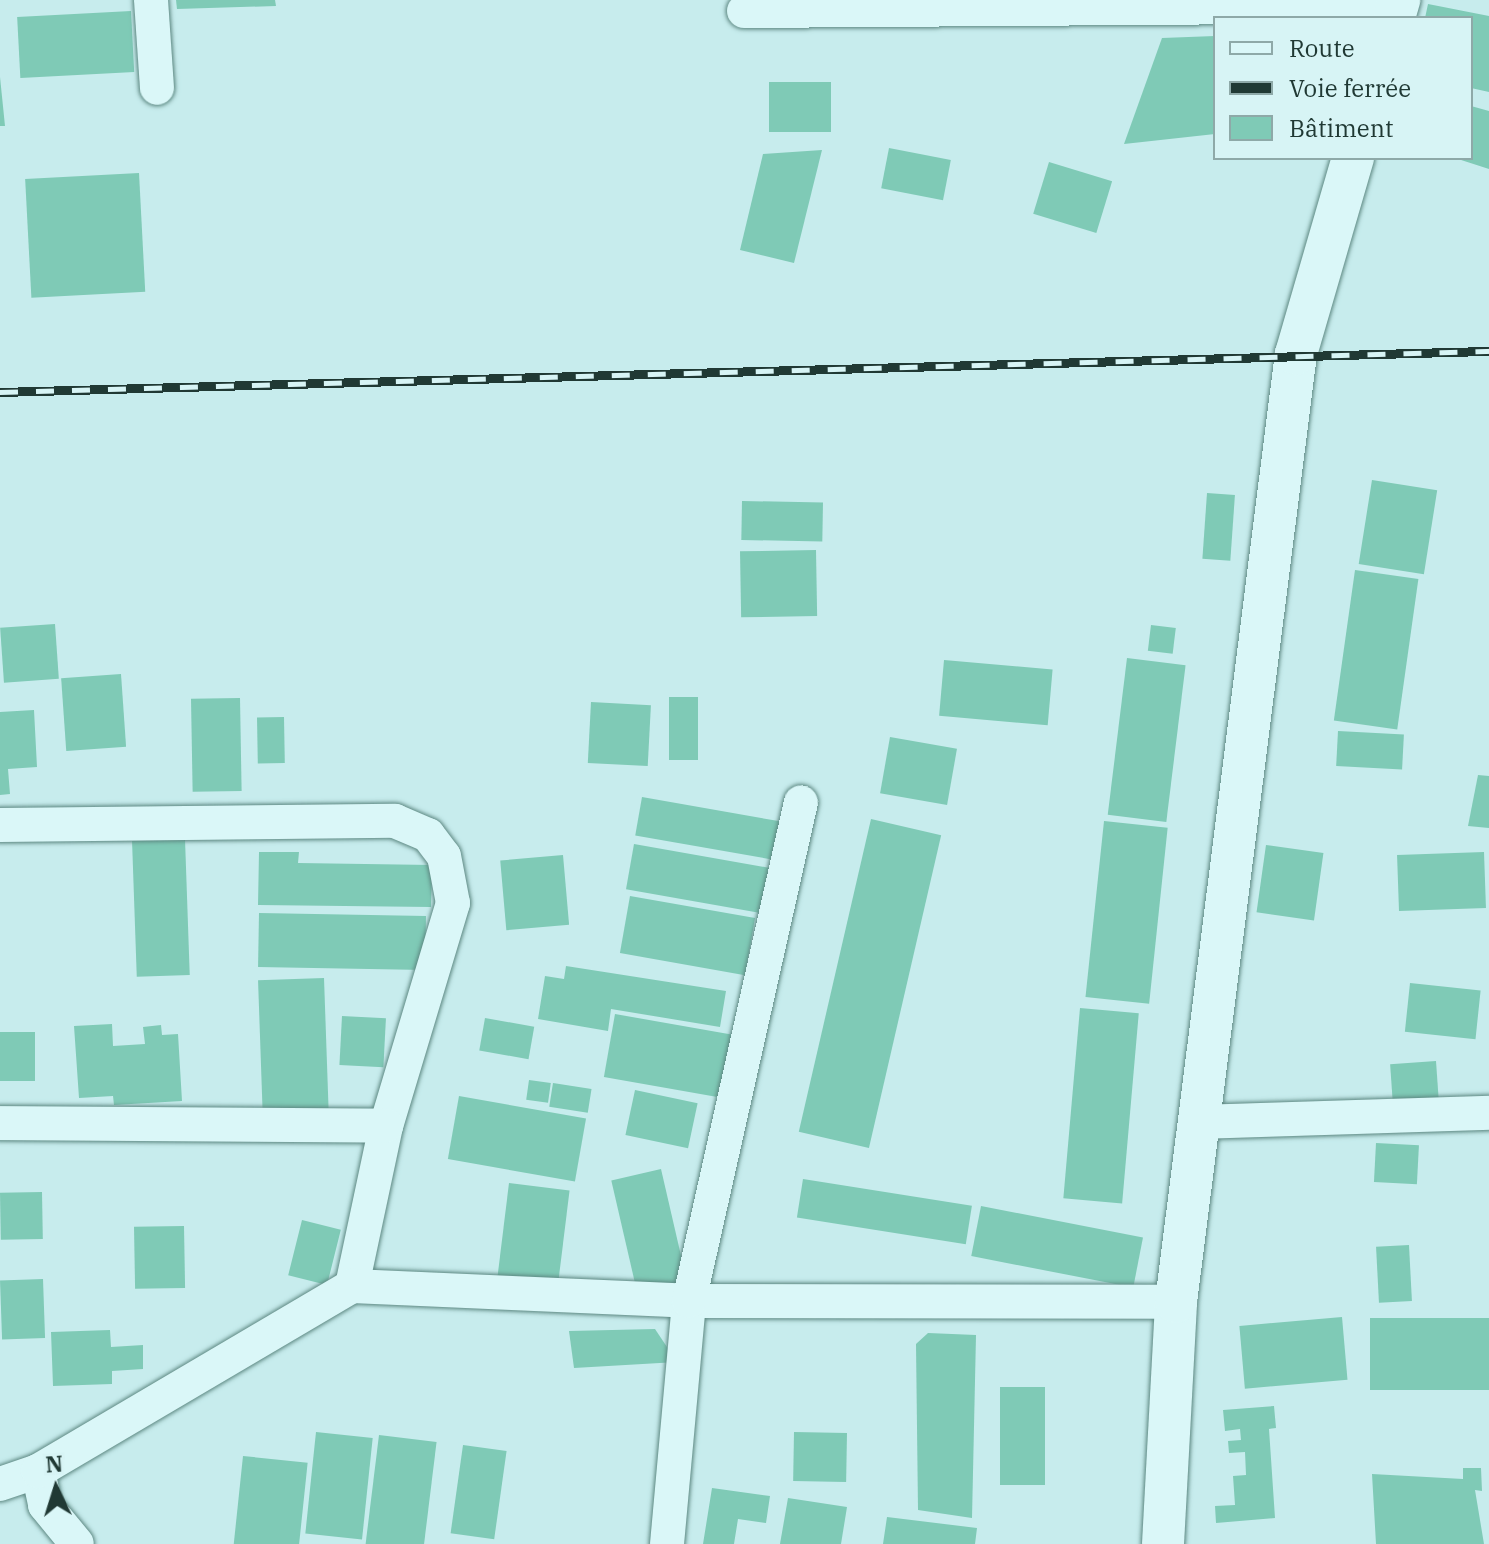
<!DOCTYPE html>
<html>
<head>
<meta charset="utf-8">
<style>
	body { margin:0 }
	#map { position:relative; width:1489px; height:1544px; overflow:hidden; background:#c7eced; font-family:"IBM Plex Serif",serif }
	div>[style] { position:absolute }
	.building>* { inset:0; background:#7fcab6; transform-origin:0 0 }
	.roads { filter:drop-shadow(0 0 2px #5d8882) drop-shadow(0 0 2px #5d8882) }
	.minor>* { height:34px; margin:-17px; padding:0 17px; transform-origin:17px; border-radius:17px; background:#daf7f8 }
	.tertiary>* { height:42px; margin:-21px; padding:0 21px; transform-origin:21px; border-radius:21px; background:#daf7f8 }
	.rail>* { height:9px; margin-top:-4.5px; transform-origin:0; background:repeating-linear-gradient(90deg,#d7f4f5 0 18px,#203934 0 36px); box-sizing:border-box; border-block:2px solid #203934 }
	span { translate:-50% -50%; white-space:nowrap; text-align:center; line-height:1.15; -webkit-text-stroke:8px #d7f4f5; paint-order:stroke }
	.legend { position:absolute; left:1213px; top:16px; width:260px; height:144px; box-sizing:border-box; background:#d7f4f5; border:2px solid #8ea9a8; margin:0; padding:10px 14px; list-style:none; font-size:24px; color:#203934 }
	.legend li { display:flex; align-items:center; gap:16px; height:40px }
	.legend b { width:40px; border:2px solid #8ea9a8 }
	.north { position:absolute; left:16px; top:1448px; width:80px; height:80px; -webkit-text-stroke:6px #d7f4f5; paint-order:stroke; rotate:356deg; font-size:22px; font-weight:700; line-height:32px; text-align:center; color:#203934 }
	.north::after { content:''; display:block; margin:auto; width:28px; height:36px; background:#203934; clip-path:polygon(50% 0,100% 100%,50% 72%,0 100%) }
</style>
</head>
<body>
<div id="map">
	<div class="building">
		<i style="clip-path:polygon(176px 0,275px 0,276px 6px,177px 9px)"></i>
		<i style="clip-path:polygon(1428px 4px,1489px 16px,1489px 92px,1471px 88px,1471px 18px,1425px 18px)"></i>
		<i style="left:131px;top:11px;width:61px;height:114px;rotate:87deg"></i>
		<i style="clip-path:polygon(1215px 36px,1215px 134px,1124px 144px,1162px 38px)"></i>
		<i style="clip-path:polygon(0 77px,5px 126px,0 126px)"></i>
		<i style="left:769px;top:82px;width:62px;height:50px"></i>
		<i style="clip-path:polygon(1471px 106px,1489px 111px,1489px 169px,1458px 159px,1471px 158px)"></i>
		<i style="left:889px;top:148px;width:63px;height:41px;rotate:11deg"></i>
		<i style="clip-path:polygon(822px 150px,794px 263px,740px 250px,763px 154px)"></i>
		<i style="left:1049px;top:162px;width:66px;height:54px;rotate:17deg"></i>
		<i style="left:139px;top:173px;width:119px;height:114px;rotate:87deg"></i>
		<i style="left:1372px;top:480px;width:66px;height:85px;rotate:9deg"></i>
		<i style="left:1207px;top:493px;width:28px;height:66px;rotate:4deg"></i>
		<i style="left:742px;top:501px;width:81px;height:39px;rotate:1deg"></i>
		<i style="left:816px;top:550px;width:66px;height:76px;rotate:89deg"></i>
		<i style="left:1355px;top:570px;width:64px;height:152px;rotate:8deg"></i>
		<i style="left:55px;top:624px;width:55px;height:55px;rotate:86deg"></i>
		<i style="left:1151px;top:625px;width:25px;height:26px;rotate:7deg"></i>
		<i style="left:1127px;top:658px;width:59px;height:158px;rotate:7deg"></i>
		<i style="left:944px;top:660px;width:109px;height:56px;rotate:5deg"></i>
		<i style="left:121px;top:674px;width:73px;height:60px;rotate:86deg"></i>
		<i style="left:669px;top:697px;width:29px;height:63px"></i>
		<i style="left:240px;top:698px;width:93px;height:49px;rotate:89deg"></i>
		<i style="left:591px;top:702px;width:60px;height:61px;rotate:3deg"></i>
		<i style="clip-path:polygon(34px 710px,37px 767px,8px 769px,10px 794px,0 795px,0 712px)"></i>
		<i style="left:284px;top:717px;width:46px;height:27px;rotate:89deg"></i>
		<i style="left:1338px;top:731px;width:66px;height:35px;rotate:3deg"></i>
		<i style="left:890px;top:737px;width:68px;height:57px;rotate:10deg"></i>
		<i style="clip-path:polygon(1478px 775px,1489px 776px,1489px 828px,1468px 826px)"></i>
		<i style="left:642px;top:797px;width:140px;height:39px;rotate:10deg"></i>
		<i style="left:871px;top:819px;width:72px;height:321px;rotate:13deg"></i>
		<i style="left:1104px;top:821px;width:64px;height:177px;rotate:6deg"></i>
		<i style="left:185px;top:839px;width:136px;height:53px;rotate:88deg"></i>
		<i style="left:634px;top:844px;width:138px;height:46px;rotate:10deg"></i>
		<i style="left:1266px;top:845px;width:58px;height:68px;rotate:8deg"></i>
		<i style="clip-path:polygon(259px 852px,299px 852px,298px 863px,432px 865px,431px 907px,258px 905px)"></i>
		<i style="left:1484px;top:852px;width:56px;height:87px;rotate:88deg"></i>
		<i style="left:563px;top:855px;width:70px;height:63px;rotate:85deg"></i>
		<i style="left:630px;top:896px;width:127px;height:58px;rotate:10deg"></i>
		<i style="left:259px;top:913px;width:167px;height:54px;rotate:1deg"></i>
		<i style="clip-path:polygon(566px 966px,726px 991px,720px 1027px,611px 1009px,608px 1031px,538px 1019px,545px 976px,564px 979px)"></i>
		<i style="left:324px;top:978px;width:142px;height:66px;rotate:88deg"></i>
		<i style="left:1410px;top:983px;width:71px;height:49px;rotate:6deg"></i>
		<i style="left:1080px;top:1008px;width:59px;height:191px;rotate:5deg"></i>
		<i style="left:615px;top:1014px;width:121px;height:64px;rotate:10deg"></i>
		<i style="left:342px;top:1016px;width:44px;height:49px;rotate:3deg"></i>
		<i style="left:485px;top:1018px;width:50px;height:33px;rotate:10deg"></i>
		<i style="clip-path:polygon(112px 1024px,113px 1046px,145px 1044px,143px 1027px,161px 1025px,162px 1035px,178px 1034px,182px 1101px,114px 1105px,113px 1096px,79px 1098px,74px 1026px)"></i>
		<i style="left:0;top:1032px;width:35px;height:49px"></i>
		<i style="left:1436px;top:1061px;width:48px;height:46px;rotate:86deg"></i>
		<i style="left:529px;top:1080px;width:22px;height:20px;rotate:8deg"></i>
		<i style="left:553px;top:1083px;width:39px;height:24px;rotate:9deg"></i>
		<i style="left:635px;top:1090px;width:64px;height:46px;rotate:12deg"></i>
		<i style="left:459px;top:1096px;width:129px;height:64px;rotate:10deg"></i>
		<i style="left:1376px;top:1143px;width:43px;height:39px;rotate:3deg"></i>
		<i style="left:661px;top:1169px;width:117px;height:51px;rotate:77deg"></i>
		<i style="left:803px;top:1179px;width:171px;height:39px;rotate:9deg"></i>
		<i style="left:509px;top:1183px;width:61px;height:105px;rotate:7deg"></i>
		<i style="left:42px;top:1192px;width:47px;height:42px;rotate:89deg"></i>
		<i style="left:981px;top:1206px;width:165px;height:51px;rotate:11deg"></i>
		<i style="left:302px;top:1220px;width:40px;height:57px;rotate:14deg"></i>
		<i style="left:184px;top:1226px;width:62px;height:50px;rotate:89deg"></i>
		<i style="left:1409px;top:1245px;width:56px;height:33px;rotate:87deg"></i>
		<i style="left:43px;top:1279px;width:59px;height:43px;rotate:88deg"></i>
		<i style="left:1342px;top:1317px;width:63px;height:103px;rotate:85deg"></i>
		<i style="left:1489px;top:1318px;width:72px;height:119px;rotate:90deg"></i>
		<i style="clip-path:polygon(655px 1329px,677px 1362px,574px 1368px,569px 1331px)"></i>
		<i style="clip-path:polygon(110px 1330px,111px 1347px,143px 1345px,143px 1369px,112px 1371px,112px 1384px,53px 1386px,51px 1332px)"></i>
		<i style="clip-path:polygon(928px 1333px,976px 1335px,972px 1518px,918px 1510px,916px 1344px)"></i>
		<i style="left:1000px;top:1387px;width:45px;height:98px"></i>
		<i style="clip-path:polygon(1274px 1406px,1276px 1428px,1269px 1429px,1275px 1518px,1216px 1523px,1215px 1506px,1235px 1505px,1233px 1476px,1246px 1475px,1245px 1452px,1229px 1453px,1228px 1441px,1241px 1440px,1240px 1429px,1225px 1431px,1223px 1410px)"></i>
		<i style="left:316px;top:1432px;width:57px;height:102px;rotate:6deg"></i>
		<i style="left:794px;top:1432px;width:53px;height:49px;rotate:1deg"></i>
		<i style="left:379px;top:1435px;width:58px;height:110px;rotate:7deg"></i>
		<i style="left:463px;top:1445px;width:44px;height:89px;rotate:8deg"></i>
		<i style="left:243px;top:1456px;width:65px;height:89px;rotate:6deg"></i>
		<i style="clip-path:polygon(1463px 1468px,1481px 1468px,1482px 1491px,1475px 1490px,1484px 1544px,1376px 1544px,1372px 1474px,1463px 1479px)"></i>
		<i style="clip-path:polygon(712px 1488px,770px 1496px,766px 1523px,738px 1519px,734px 1544px,703px 1544px)"></i>
		<i style="clip-path:polygon(788px 1498px,847px 1507px,841px 1544px,780px 1544px)"></i>
		<i style="clip-path:polygon(887px 1517px,977px 1528px,975px 1544px,883px 1544px)"></i>
	</div>
	<div class="roads">
		<div class="minor">
			<i style="left:151px;top:0;width:88px;rotate:86.1deg"></i>
			<i style="left:744px;top:11px;width:653px;rotate:-0.44deg"></i>
			<i style="left:0;top:825px;width:395px;rotate:-0.6deg"></i>
			<i style="left:395px;top:821px;width:36px;rotate:23deg"></i>
			<i style="left:428px;top:835px;width:26px;rotate:53deg"></i>
			<i style="left:444px;top:856px;width:48px;rotate:79.2deg"></i>
			<i style="left:453px;top:903px;width:233px;rotate:106.7deg"></i>
			<i style="left:386px;top:1126px;width:164px;rotate:102deg"></i>
			<i style="left:1199px;top:1122px;width:290px;rotate:-1.8deg"></i>
			<i style="left:0;top:1123px;width:386px;rotate:0.4deg"></i>
			<i style="left:38px;top:1471px;width:35px;rotate:78deg"></i>
			<i style="left:45px;top:1505px;width:50px;rotate:50.6deg"></i>
			<i style="left:0;top:1484px;width:40px;rotate:-18.9deg"></i>
			<i style="left:38px;top:1471px;width:364px;rotate:-30.5deg"></i>
			<i style="left:352px;top:1286px;width:337px;rotate:2.5deg"></i>
			<i style="left:689px;top:1301px;width:487px;rotate:0.1deg"></i>
			<i style="left:667px;top:1544px;width:244px;rotate:-84.8deg"></i>
			<i style="left:689px;top:1301px;width:511px;rotate:-77.35deg"></i>
		</div>
		<div class="tertiary">
			<i style="left:1394px;top:18px;width:19px;rotate:-74deg"></i>
			<i style="left:1163px;top:1544px;width:242px;rotate:-86.9deg"></i>
			<i style="left:1176px;top:1302px;width:956px;rotate:-82.79deg"></i>
			<i style="left:1296px;top:354px;width:204px;rotate:-73.8deg"></i>
		</div>
	</div>
	<div class="rail">
		<i style="left:0;top:392px;width:1490px;rotate:-1.58deg"></i>
	</div>
	<ul class="legend">
	<li><b style="height:10px;background:#daf7f8"></b>Route</li>
	<li><b style="height:10px;background:#203934"></b>Voie ferrée</li>
	<li><b style="height:22px;background:#7fcab6"></b>Bâtiment</li>
	</ul>
	<div class="north">N</div>
</div>
</body>
</html>
